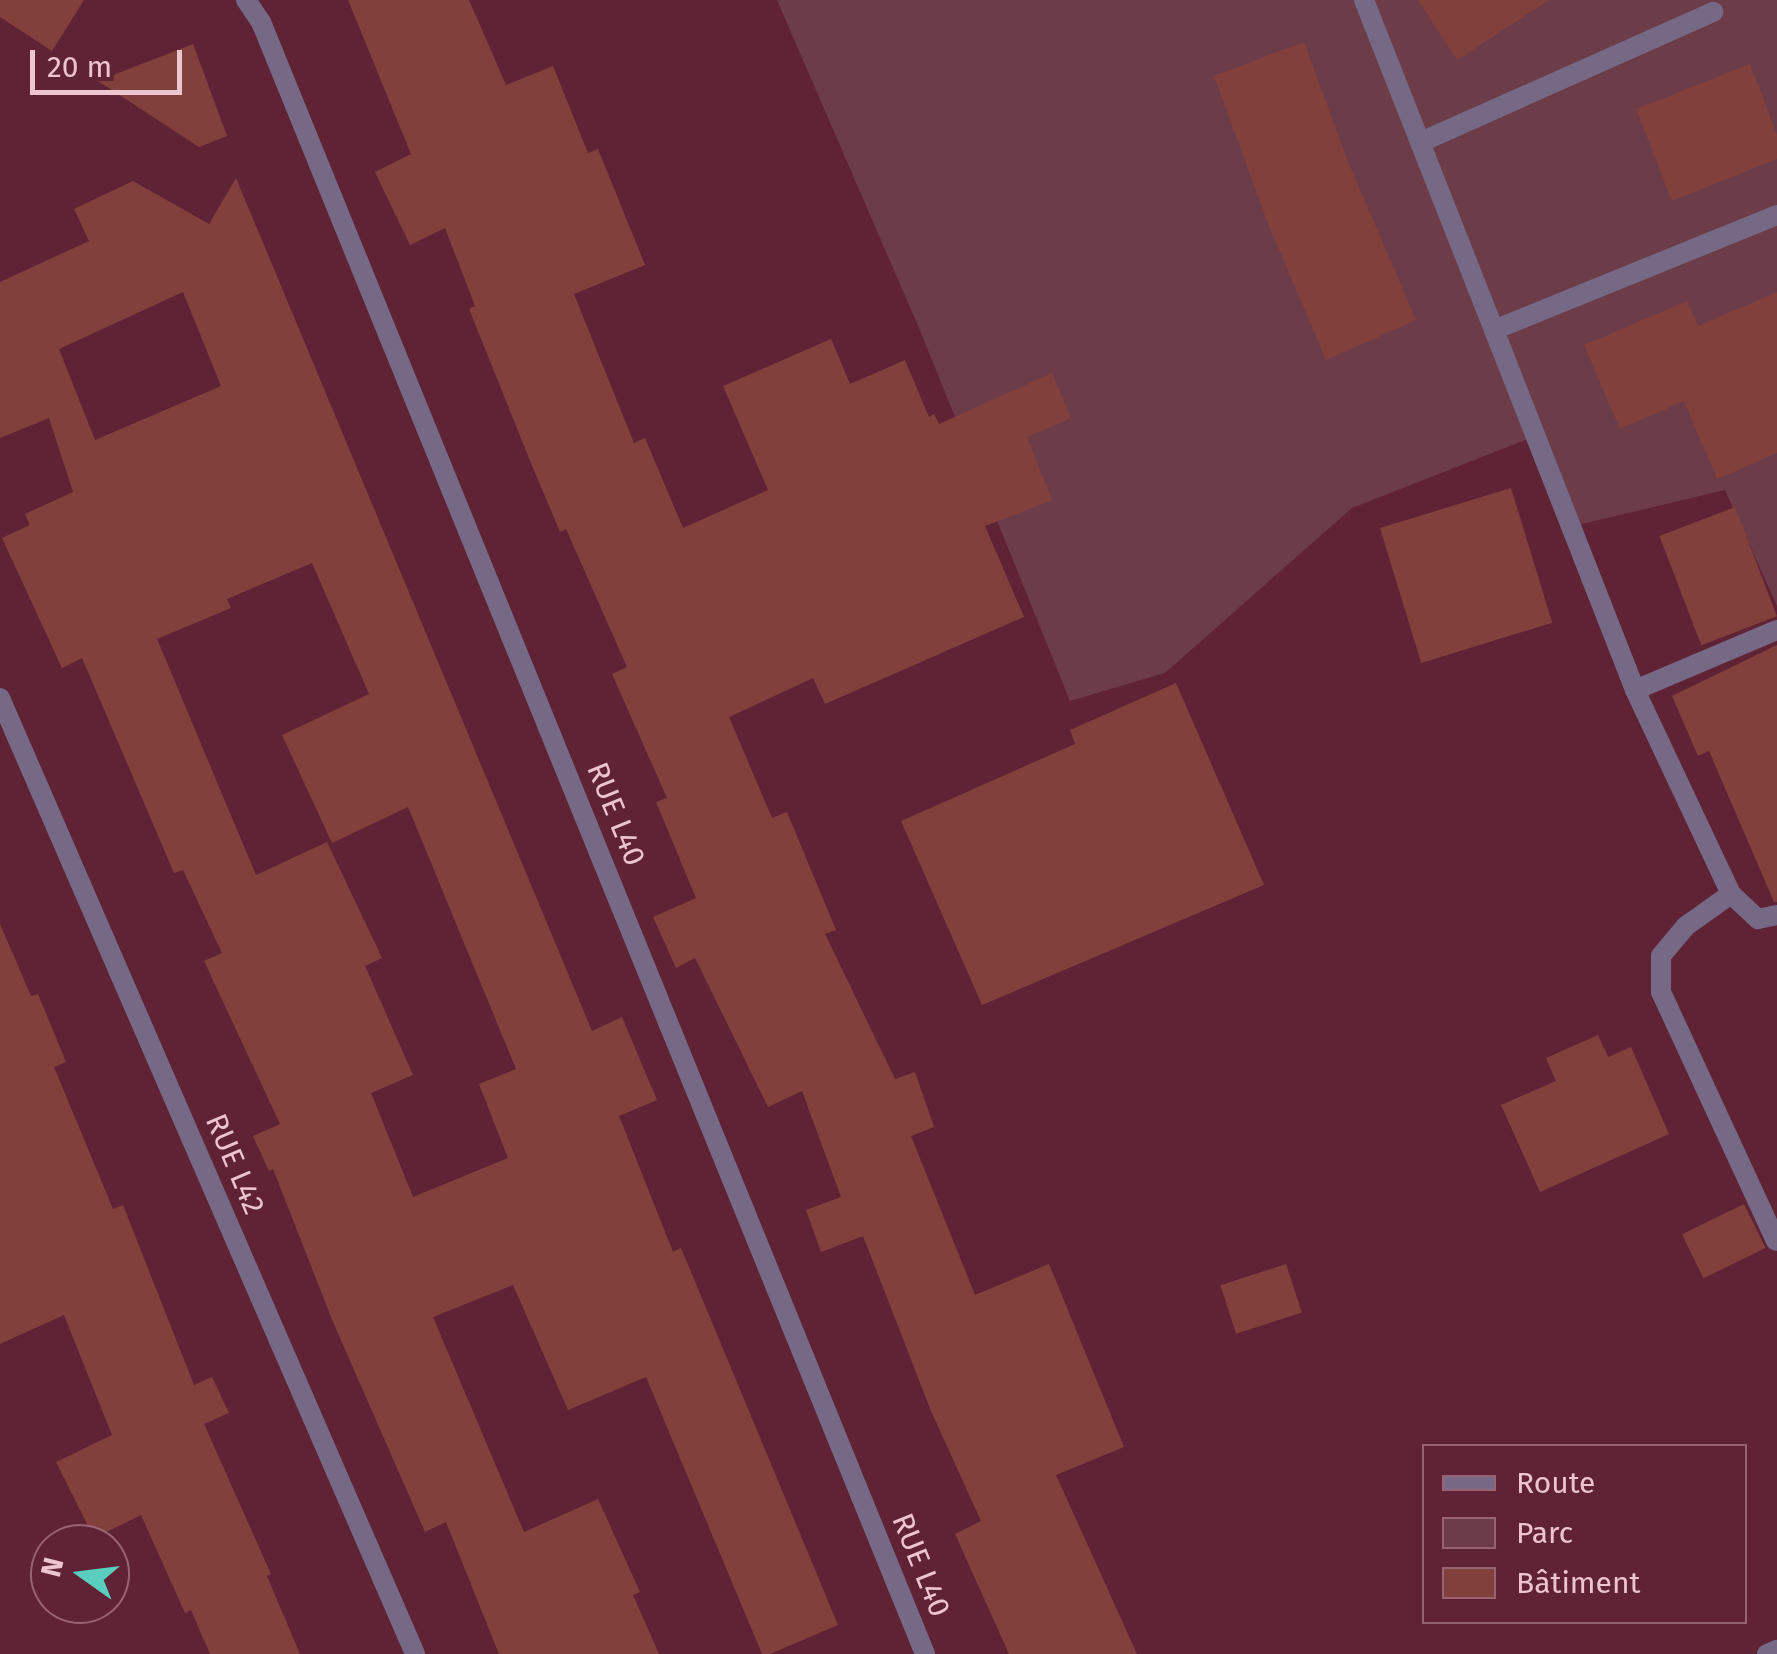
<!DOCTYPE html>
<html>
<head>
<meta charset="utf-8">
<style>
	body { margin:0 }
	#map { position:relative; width:1777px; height:1654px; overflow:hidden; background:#602235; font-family:"Fira Sans",sans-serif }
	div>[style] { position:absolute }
	.green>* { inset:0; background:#6d3c49 }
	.building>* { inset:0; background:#82403d; transform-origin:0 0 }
	.street>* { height:20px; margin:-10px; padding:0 10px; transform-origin:10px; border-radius:10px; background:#756985 }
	span { translate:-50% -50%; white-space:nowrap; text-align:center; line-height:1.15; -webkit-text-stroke:8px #602235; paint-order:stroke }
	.street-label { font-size:30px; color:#edc5ce }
	.legend { position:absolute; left:1422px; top:1444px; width:325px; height:180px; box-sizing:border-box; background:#602235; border:2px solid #986372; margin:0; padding:12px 18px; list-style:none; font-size:30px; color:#edc5ce }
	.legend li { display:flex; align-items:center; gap:20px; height:50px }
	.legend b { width:50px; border:2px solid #986372 }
	.north { position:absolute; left:30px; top:1524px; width:100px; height:100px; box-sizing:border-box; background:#602235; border:2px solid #986372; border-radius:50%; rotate:284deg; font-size:28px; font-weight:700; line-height:40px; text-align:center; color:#edc5ce }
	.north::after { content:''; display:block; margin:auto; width:35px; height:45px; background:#59cebf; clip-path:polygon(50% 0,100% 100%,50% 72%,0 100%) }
	.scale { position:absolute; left:30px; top:50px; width:152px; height:45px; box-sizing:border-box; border:5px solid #edc5ce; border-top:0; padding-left:12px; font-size:30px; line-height:35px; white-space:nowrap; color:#edc5ce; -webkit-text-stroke:8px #602235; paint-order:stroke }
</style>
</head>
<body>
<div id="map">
	<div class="green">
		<i style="clip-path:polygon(777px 0,1777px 0,1777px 606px,1725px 490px,1561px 529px,1543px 433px,1352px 508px,1165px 673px,1070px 701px,919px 328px)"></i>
	</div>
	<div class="building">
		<i style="clip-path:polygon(0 0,84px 0,52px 51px,0 17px)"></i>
		<i style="clip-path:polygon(348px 0,469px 0,506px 85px,553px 66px,588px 153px,598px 149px,645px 265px,574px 294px,634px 443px,645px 438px,683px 528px,768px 490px,723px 386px,831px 339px,850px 384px,905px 360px,929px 417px,934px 414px,939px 424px,1052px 373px,1071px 418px,1027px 437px,1052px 500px,985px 526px,1024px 617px,825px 704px,813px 678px,729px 717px,772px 818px,787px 812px,836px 930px,825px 934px,895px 1079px,915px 1072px,934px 1127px,911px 1136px,975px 1295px,1049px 1264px,1124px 1447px,1056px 1475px,1137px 1654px,1009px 1654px,955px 1534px,981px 1521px,931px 1411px,863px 1236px,821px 1252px,806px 1210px,841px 1197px,802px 1091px,768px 1107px,695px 958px,676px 968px,653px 917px,696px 898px,656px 802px,667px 798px,612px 674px,627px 667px,566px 529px,560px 532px,533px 468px,469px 309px,475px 306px,445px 228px,410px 245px,375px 172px,411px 154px)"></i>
		<i style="clip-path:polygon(1418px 0,1549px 0,1457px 60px)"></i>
		<i style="clip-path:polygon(1304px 42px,1348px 162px,1416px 320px,1326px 360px,1269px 226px,1214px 76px)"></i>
		<i style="clip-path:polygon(193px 44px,227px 136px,199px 147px,98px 81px)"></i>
		<i style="clip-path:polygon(1750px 64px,1777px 135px,1777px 159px,1672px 201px,1636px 109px)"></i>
		<i style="clip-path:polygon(evenodd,236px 178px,592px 1031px,622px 1017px,657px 1100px,619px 1116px,673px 1252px,681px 1248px,838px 1625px,770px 1654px,762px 1654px,646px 1377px,568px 1410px,513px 1285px,433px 1317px,524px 1532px,598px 1499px,640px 1592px,633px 1595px,659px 1654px,499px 1654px,446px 1522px,425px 1532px,333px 1322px,273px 1169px,269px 1171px,253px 1136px,280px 1124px,204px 961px,222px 953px,183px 870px,174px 873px,82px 658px,62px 668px,2px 538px,30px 525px,25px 514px,73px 492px,49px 418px,0 438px,0 282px,89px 241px,74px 209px,133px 181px,209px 224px,236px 178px,183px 292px,221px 386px,95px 440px,59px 349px,183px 292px,236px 178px,312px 563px,369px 694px,282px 735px,332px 843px,408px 807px,516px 1069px,479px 1084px,508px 1158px,413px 1197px,371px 1093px,413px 1075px,365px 966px,382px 958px,327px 842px,256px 875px,157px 639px,231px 608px,227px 599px,312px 563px)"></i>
		<i style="clip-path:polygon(1777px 292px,1777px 453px,1717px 479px,1684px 401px,1620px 429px,1584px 345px,1687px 301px,1698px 326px)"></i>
		<i style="left:1511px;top:488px;width:141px;height:137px;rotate:73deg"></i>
		<i style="left:1735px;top:507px;width:117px;height:81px;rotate:69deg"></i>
		<i style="clip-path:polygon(1777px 645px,1777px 902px,1774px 902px,1709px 751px,1698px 756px,1672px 696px)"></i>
		<i style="clip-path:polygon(1176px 683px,1264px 885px,982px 1005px,901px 821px,1075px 744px,1070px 730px)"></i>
		<i style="clip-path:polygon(0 924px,31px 996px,38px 994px,66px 1062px,54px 1067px,113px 1209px,123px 1205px,194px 1385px,212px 1377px,229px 1413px,204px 1424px,271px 1574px,267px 1576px,300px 1654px,210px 1654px,191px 1610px,185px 1613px,141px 1515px,94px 1538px,56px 1462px,112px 1435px,64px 1315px,0 1344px)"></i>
		<i style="clip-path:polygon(1598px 1035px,1608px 1057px,1631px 1047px,1669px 1134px,1540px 1192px,1501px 1105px,1556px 1081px,1546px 1058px)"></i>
		<i style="left:1744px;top:1204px;width:49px;height:69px;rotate:64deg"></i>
		<i style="left:1286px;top:1264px;width:51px;height:69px;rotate:72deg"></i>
	</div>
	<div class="street">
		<i style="left:246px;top:0;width:27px;rotate:56deg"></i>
		<i style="left:261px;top:22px;width:1762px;rotate:67.86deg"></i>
		<i style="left:1364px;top:0;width:355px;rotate:68.5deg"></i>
		<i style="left:1421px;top:142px;width:320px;rotate:-24deg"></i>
		<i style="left:1777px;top:215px;width:305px;rotate:157.9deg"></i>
		<i style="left:1494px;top:330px;width:387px;rotate:68.6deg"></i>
		<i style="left:1635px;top:690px;width:225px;rotate:64.8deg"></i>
		<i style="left:1731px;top:894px;width:37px;rotate:43deg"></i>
		<i style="left:1758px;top:919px;width:19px;rotate:-12deg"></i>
		<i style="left:1635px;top:690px;width:154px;rotate:-22.9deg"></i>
		<i style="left:0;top:698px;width:1042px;rotate:66.53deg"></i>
		<i style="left:1731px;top:894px;width:55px;rotate:144.6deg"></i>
		<i style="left:1686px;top:926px;width:39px;rotate:130deg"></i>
		<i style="left:1661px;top:956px;width:36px;rotate:90deg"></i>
		<i style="left:1661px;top:992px;width:274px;rotate:65.2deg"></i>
		<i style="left:1767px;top:1654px;width:11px;rotate:-22deg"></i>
	</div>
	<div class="street-label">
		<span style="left:616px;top:814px;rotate:68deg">RUE L40</span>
		<span style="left:235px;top:1164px;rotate:67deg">RUE L42</span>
		<span style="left:921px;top:1565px;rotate:68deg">RUE L40</span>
	</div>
	<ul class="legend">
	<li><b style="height:12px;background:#756985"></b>Route</li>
	<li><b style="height:28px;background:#6d3c49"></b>Parc</li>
	<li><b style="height:28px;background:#82403d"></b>Bâtiment</li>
	</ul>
	<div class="north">N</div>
	<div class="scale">20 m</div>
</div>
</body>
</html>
